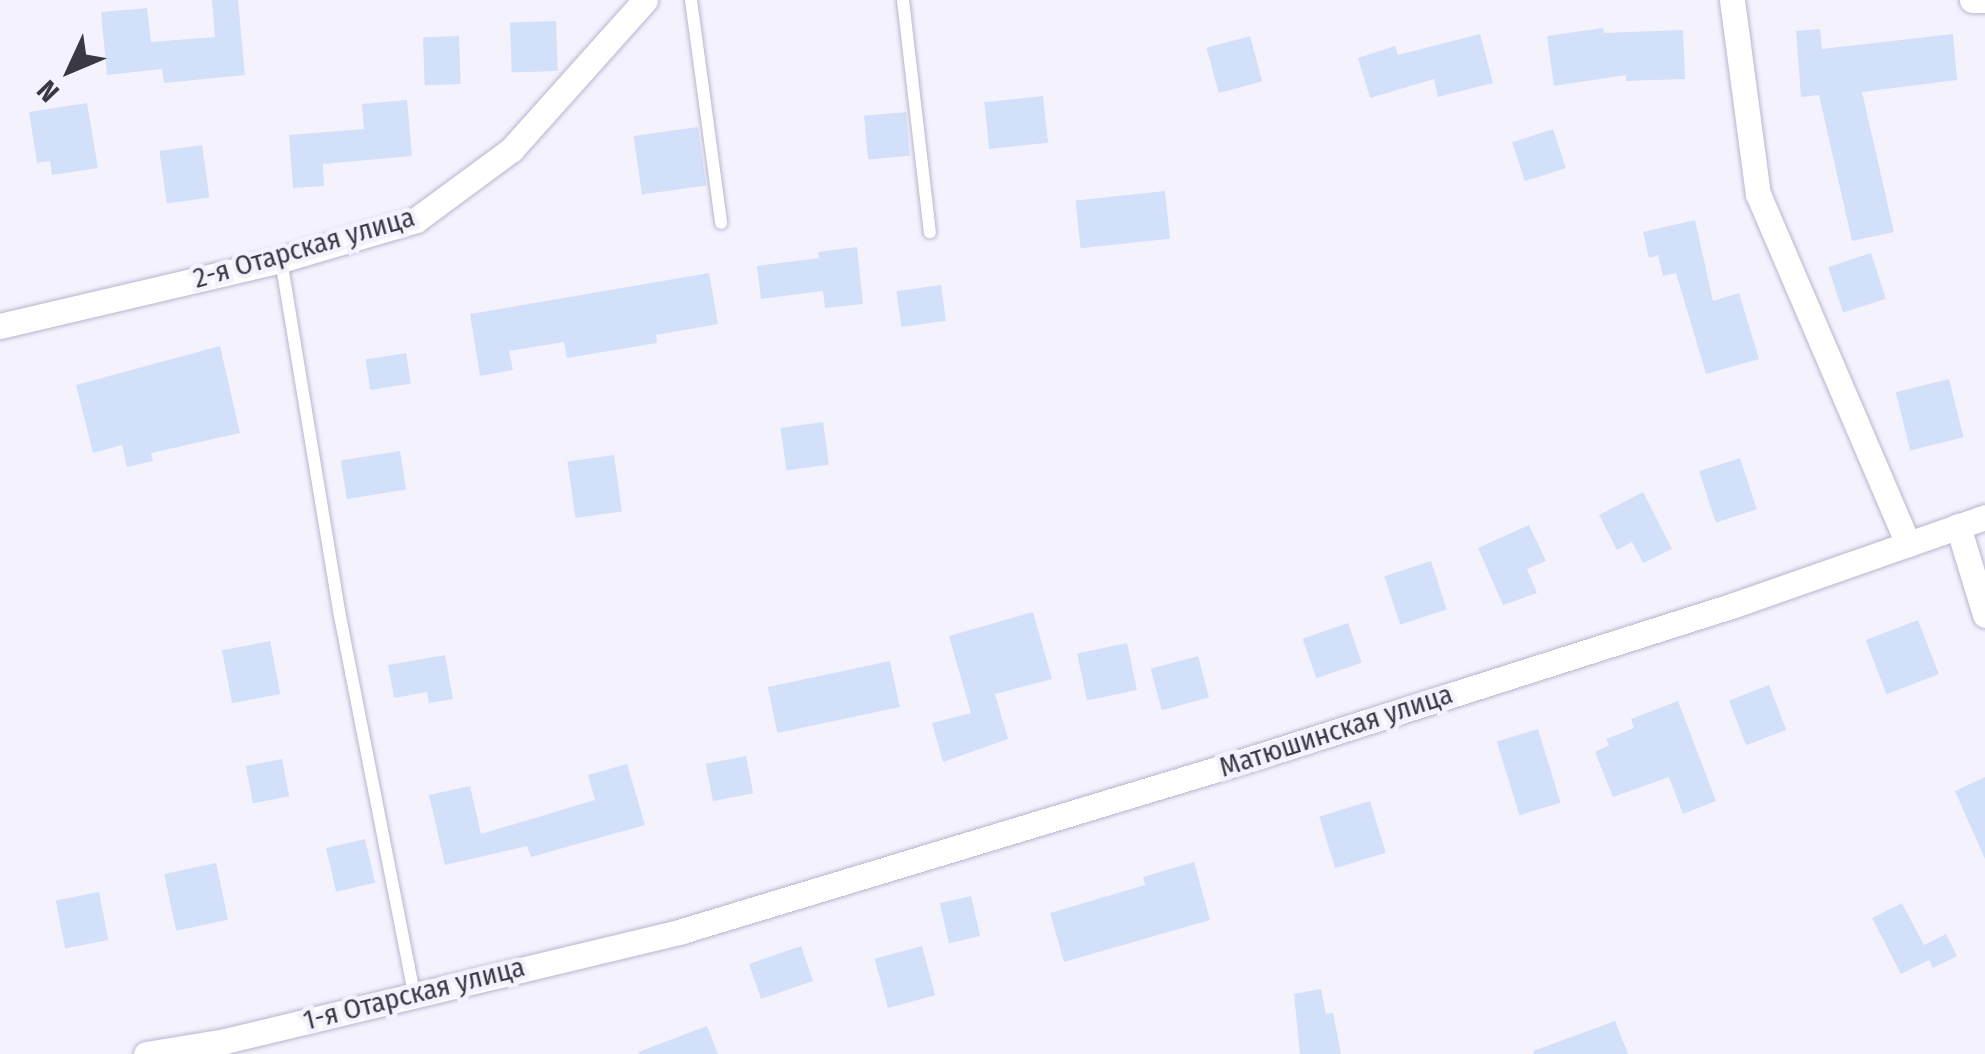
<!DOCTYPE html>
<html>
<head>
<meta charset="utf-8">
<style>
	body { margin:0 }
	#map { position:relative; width:1985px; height:1054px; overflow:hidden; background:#f4f3fd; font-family:"Fira Sans Condensed",sans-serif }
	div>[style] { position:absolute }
	.building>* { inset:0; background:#d3e0fa; transform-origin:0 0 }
	.roads { filter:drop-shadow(0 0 2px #b8b5ce) drop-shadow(0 0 2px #b8b5ce) }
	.service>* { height:12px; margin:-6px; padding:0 6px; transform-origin:6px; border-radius:6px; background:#fff }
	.minor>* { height:25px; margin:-12.5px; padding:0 12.5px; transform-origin:12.5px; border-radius:12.5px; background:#fff }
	span { translate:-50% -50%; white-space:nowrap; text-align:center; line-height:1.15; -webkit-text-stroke:9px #f4f3fd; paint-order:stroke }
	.street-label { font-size:28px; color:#3a3842 }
	.north { position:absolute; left:20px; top:20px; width:100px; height:100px; -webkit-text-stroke:8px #f4f3fd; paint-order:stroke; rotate:226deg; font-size:28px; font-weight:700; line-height:40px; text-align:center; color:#3a3842 }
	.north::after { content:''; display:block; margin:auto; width:35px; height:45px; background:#3a3842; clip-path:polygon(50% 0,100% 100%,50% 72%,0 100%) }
</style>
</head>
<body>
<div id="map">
	<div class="building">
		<i style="clip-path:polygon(212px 0,238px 0,245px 75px,164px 83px,162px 69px,107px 75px,101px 12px,147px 8px,151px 42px,215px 37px)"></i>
		<i style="left:556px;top:21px;width:50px;height:46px;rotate:88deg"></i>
		<i style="clip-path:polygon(1603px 28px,1604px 33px,1683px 30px,1685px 79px,1626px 81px,1626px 75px,1554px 86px,1547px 36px)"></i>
		<i style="clip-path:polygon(1820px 29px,1822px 49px,1953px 34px,1957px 80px,1862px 92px,1894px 232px,1852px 241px,1819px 95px,1801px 97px,1796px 31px)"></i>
		<i style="clip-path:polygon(1480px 34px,1493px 83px,1438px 97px,1434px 79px,1370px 98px,1358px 58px,1395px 46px,1398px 55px)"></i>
		<i style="left:459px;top:36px;width:48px;height:36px;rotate:88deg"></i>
		<i style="left:1250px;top:36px;width:47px;height:45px;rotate:75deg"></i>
		<i style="left:1043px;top:96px;width:47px;height:59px;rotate:84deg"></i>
		<i style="clip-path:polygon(407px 100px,412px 156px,323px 164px,324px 186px,293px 188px,289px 135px,364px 129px,362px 104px)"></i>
		<i style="clip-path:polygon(87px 103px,98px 168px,52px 175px,50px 161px,37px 163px,29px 112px)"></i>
		<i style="left:906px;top:112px;width:44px;height:42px;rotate:85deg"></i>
		<i style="left:698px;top:127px;width:59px;height:65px;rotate:82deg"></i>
		<i style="left:1553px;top:129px;width:41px;height:43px;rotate:72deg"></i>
		<i style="left:202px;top:145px;width:53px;height:43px;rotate:82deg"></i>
		<i style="left:1165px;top:191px;width:48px;height:90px;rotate:84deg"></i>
		<i style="clip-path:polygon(1695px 220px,1713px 301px,1739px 293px,1759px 359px,1706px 374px,1676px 273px,1663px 276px,1658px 255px,1649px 258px,1643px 232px)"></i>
		<i style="clip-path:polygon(857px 247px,863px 304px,825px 308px,823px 291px,761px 299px,757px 266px,819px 258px,818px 252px)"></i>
		<i style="left:1871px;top:253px;width:48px;height:45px;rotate:72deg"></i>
		<i style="clip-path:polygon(709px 273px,718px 324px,656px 335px,657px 343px,567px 358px,564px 342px,509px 351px,513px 370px,480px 376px,470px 314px)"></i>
		<i style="left:941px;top:285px;width:36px;height:45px;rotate:82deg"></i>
		<i style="clip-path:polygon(220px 346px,240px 433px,151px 453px,153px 461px,127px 467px,122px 445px,93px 453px,76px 385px)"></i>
		<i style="left:406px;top:353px;width:31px;height:41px;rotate:81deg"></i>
		<i style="left:1949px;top:379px;width:60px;height:55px;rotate:76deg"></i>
		<i style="left:823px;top:422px;width:43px;height:43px;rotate:82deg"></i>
		<i style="left:400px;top:451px;width:39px;height:60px;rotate:81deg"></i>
		<i style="left:614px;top:455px;width:57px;height:47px;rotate:82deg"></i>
		<i style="left:1740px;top:458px;width:54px;height:43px;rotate:72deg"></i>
		<i style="clip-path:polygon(1643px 492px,1672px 549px,1643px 563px,1632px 542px,1617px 550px,1599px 515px)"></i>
		<i style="clip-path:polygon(1529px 525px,1546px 561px,1527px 569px,1537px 593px,1503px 605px,1478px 548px)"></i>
		<i style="left:1431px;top:561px;width:51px;height:49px;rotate:72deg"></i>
		<i style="clip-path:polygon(1033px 612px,1052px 679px,995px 694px,1008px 739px,943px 762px,932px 723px,971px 713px,949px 636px)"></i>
		<i style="left:1918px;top:620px;width:58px;height:56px;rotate:69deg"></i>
		<i style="left:1348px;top:623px;width:42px;height:48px;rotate:71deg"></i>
		<i style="left:270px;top:641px;width:54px;height:49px;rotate:79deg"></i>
		<i style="left:1127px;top:643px;width:48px;height:51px;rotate:78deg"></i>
		<i style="clip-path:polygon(445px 655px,453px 699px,429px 703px,427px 692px,394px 698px,388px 665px)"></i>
		<i style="left:1198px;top:656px;width:43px;height:49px;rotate:75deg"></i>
		<i style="left:890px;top:661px;width:47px;height:125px;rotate:78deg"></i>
		<i style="left:1769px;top:685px;width:48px;height:43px;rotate:69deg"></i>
		<i style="clip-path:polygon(1678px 701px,1716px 801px,1683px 814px,1669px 777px,1613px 797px,1595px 752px,1609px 745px,1606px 739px,1634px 728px,1631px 719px)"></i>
		<i style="left:1538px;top:729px;width:77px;height:43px;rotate:73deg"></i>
		<i style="left:746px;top:756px;width:38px;height:41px;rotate:79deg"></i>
		<i style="left:282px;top:759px;width:38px;height:37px;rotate:79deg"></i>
		<i style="clip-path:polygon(627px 764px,645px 825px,531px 857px,527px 846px,445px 865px,429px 795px,470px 786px,481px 834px,595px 800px,588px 775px)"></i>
		<i style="clip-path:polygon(1985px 777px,1985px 859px,1955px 791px)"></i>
		<i style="left:1370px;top:801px;width:54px;height:53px;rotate:73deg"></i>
		<i style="left:365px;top:839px;width:45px;height:40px;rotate:77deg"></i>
		<i style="clip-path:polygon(1194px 862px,1210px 920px,1064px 962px,1050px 913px,1145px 885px,1143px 877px)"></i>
		<i style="left:216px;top:863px;width:58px;height:53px;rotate:78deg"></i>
		<i style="left:99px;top:892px;width:49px;height:44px;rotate:79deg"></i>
		<i style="left:971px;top:896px;width:41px;height:32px;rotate:77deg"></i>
		<i style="clip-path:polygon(1902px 903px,1924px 945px,1946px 934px,1957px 956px,1933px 968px,1929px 960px,1901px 974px,1872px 918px)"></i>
		<i style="left:801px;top:946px;width:37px;height:55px;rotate:71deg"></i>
		<i style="left:922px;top:946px;width:51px;height:49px;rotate:75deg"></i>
		<i style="clip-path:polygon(1321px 989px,1326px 1014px,1333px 1013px,1341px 1054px,1300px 1054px,1294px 994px)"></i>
		<i style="clip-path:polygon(1615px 1021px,1628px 1054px,1534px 1054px,1533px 1051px)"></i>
		<i style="clip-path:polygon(707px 1026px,718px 1054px,639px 1054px,638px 1052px)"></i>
	</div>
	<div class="roads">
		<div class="service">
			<i style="left:691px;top:0;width:225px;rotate:82.3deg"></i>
			<i style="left:903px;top:0;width:234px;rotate:83.4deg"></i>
			<i style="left:281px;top:260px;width:356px;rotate:80.6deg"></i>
			<i style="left:339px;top:611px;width:389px;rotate:78.9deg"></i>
		</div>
		<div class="minor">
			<i style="left:1732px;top:0;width:196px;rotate:82.4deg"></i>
			<i style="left:1758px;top:194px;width:381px;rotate:66.8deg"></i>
			<i style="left:1972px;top:0;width:13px"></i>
			<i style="left:0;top:326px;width:289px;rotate:-13.2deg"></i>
			<i style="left:281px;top:260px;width:141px;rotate:-16.5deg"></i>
			<i style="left:416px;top:220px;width:118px;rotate:-36.4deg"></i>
			<i style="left:511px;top:150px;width:201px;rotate:-48.2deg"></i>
			<i style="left:1958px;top:526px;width:93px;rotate:73.1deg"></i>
			<i style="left:146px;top:1054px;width:80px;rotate:-9.3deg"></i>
			<i style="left:225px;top:1041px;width:470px;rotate:-13.5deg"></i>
			<i style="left:682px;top:931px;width:590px;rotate:-16.84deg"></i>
			<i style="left:1247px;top:760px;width:511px;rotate:-17.65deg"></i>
			<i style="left:1734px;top:605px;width:266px;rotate:-19.3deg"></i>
		</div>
	</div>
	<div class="street-label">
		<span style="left:304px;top:248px;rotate:-16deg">2-я Отарская улица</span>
		<span style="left:1336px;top:731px;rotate:-18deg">Матюшинская улица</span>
		<span style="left:414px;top:994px;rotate:-14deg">1-я Отарская улица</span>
	</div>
	<div class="north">N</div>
</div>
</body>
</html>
